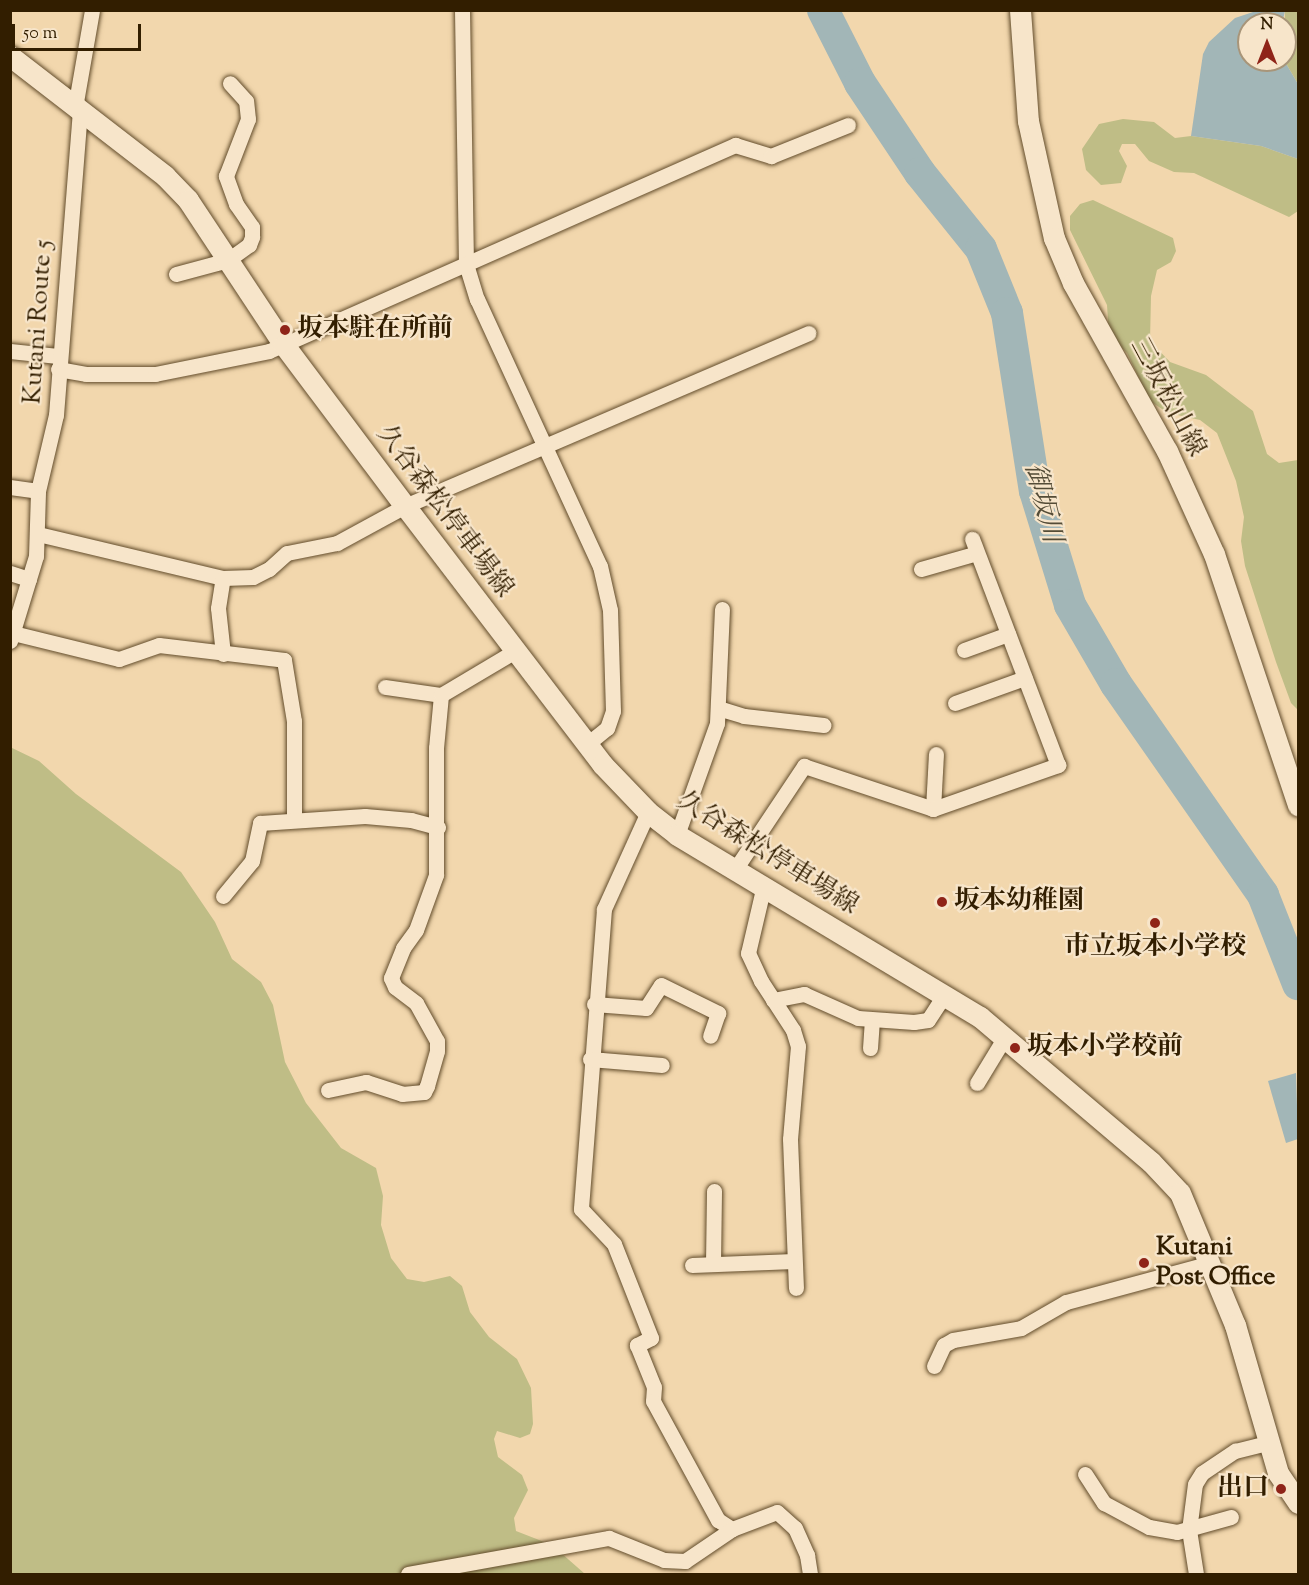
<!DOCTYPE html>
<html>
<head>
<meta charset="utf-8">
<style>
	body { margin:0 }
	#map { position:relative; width:1309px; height:1585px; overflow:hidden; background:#f2d7ad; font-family:"Sorts Mill Goudy","Noto Serif JP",serif }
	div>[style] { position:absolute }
	.green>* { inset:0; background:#bfbd86 }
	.water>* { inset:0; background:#a2b6b7 }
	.river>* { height:32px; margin:-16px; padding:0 16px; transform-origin:16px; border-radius:16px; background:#a2b6b7 }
	.roads { filter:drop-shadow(0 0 2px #624c2b) drop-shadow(0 0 2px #624c2b) }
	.minor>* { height:15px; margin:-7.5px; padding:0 7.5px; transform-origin:7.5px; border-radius:7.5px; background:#f7e5ca }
	.secondary>* { height:21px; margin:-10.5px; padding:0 10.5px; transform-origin:10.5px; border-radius:10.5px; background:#f7e5ca }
	.dots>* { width:16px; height:16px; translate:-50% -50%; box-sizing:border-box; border:3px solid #f7e5ca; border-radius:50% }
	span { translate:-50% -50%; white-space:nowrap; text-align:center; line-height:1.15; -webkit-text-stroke:4.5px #f7e5ca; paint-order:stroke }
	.street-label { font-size:26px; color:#321e00 }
	.poi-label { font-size:26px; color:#321e00; font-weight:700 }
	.left { translate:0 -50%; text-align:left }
	.right { translate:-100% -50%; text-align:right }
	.water-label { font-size:27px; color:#544c37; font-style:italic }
	.frame { position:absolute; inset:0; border:12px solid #321e00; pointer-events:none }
	.north { position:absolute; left:1237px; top:12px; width:60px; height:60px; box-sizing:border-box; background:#f7e5ca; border:2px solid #a89579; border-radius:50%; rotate:0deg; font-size:16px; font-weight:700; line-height:24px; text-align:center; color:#321e00 }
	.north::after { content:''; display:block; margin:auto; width:21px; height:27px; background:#8f2418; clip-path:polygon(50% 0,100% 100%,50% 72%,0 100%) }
	.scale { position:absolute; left:12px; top:24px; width:129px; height:27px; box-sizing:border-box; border:3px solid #321e00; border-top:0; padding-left:8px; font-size:18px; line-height:21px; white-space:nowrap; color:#321e00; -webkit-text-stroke:4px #f7e5ca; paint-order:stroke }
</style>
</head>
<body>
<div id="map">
	<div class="green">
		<i style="clip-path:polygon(1285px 11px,1298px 11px,1298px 84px,1284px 60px)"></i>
		<i style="clip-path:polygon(1123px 119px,1154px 122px,1175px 138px,1191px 136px,1261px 146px,1298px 159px,1298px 211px,1289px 217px,1194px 173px,1174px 172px,1149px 161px,1135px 144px,1122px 144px,1119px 151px,1127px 166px,1121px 183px,1101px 185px,1086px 170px,1082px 149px,1099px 124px)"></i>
		<i style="clip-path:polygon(1093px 200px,1173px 238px,1176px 251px,1171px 262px,1157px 270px,1151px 296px,1150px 341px,1170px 362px,1206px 375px,1253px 411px,1267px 454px,1279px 463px,1298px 460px,1298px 710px,1291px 703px,1276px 662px,1245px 566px,1241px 541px,1244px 517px,1236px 481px,1217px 433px,1200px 420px,1168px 413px,1150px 401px,1127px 353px,1109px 335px,1107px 305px,1070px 230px,1070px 216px,1080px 204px)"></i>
		<i style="clip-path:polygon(10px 747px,39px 761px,76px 794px,181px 872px,215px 922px,232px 959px,261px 982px,273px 1005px,285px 1062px,306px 1103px,341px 1148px,376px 1168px,383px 1196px,381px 1225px,391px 1258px,407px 1279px,424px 1282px,450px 1276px,462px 1286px,470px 1312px,489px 1337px,517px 1359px,531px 1388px,533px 1424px,530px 1434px,520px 1438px,497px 1431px,494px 1439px,498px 1457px,522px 1475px,528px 1490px,514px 1518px,516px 1531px,552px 1545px,585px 1574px,11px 1574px)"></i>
	</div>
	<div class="water">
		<i style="clip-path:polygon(1256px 11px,1285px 11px,1282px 24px,1249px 24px,1249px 60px,1284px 60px,1298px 84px,1298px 159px,1261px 146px,1191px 136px,1203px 54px,1209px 42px,1235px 18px)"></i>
		<i style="clip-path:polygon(1296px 1073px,1298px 1139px,1286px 1143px,1268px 1081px)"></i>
	</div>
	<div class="river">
		<i style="left:823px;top:10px;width:82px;rotate:63.1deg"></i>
		<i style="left:860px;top:83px;width:108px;rotate:56.3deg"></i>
		<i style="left:920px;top:173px;width:97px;rotate:51.2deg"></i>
		<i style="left:981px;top:249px;width:69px;rotate:67.9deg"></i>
		<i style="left:1007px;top:313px;width:180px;rotate:81.1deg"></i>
		<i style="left:1035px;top:491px;width:119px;rotate:72.9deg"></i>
		<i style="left:1070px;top:605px;width:91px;rotate:59.8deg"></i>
		<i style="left:1116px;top:684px;width:257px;rotate:55.1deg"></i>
		<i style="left:1263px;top:895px;width:96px;rotate:68.5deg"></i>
	</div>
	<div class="roads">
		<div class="minor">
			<i style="left:462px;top:10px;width:254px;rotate:89.1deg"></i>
			<i style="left:466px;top:264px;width:37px;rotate:73deg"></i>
			<i style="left:477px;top:299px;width:294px;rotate:65.3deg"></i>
			<i style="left:600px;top:566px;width:45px;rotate:77.2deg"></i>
			<i style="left:610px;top:610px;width:101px;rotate:88.3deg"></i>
			<i style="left:613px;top:711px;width:18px;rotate:109deg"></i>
			<i style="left:607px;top:728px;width:26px;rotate:141deg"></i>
			<i style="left:176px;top:274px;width:54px;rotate:-15.1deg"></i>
			<i style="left:228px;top:260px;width:26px;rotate:-36deg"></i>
			<i style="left:249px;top:245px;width:9px;rotate:-69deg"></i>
			<i style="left:252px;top:237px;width:10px;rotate:-90deg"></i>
			<i style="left:252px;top:227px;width:28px;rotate:-125deg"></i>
			<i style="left:236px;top:204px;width:30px;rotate:-110deg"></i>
			<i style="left:226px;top:176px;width:61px;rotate:-68.9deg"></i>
			<i style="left:248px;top:119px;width:18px;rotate:-96deg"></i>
			<i style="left:246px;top:101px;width:24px;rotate:-132deg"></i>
			<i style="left:10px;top:351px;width:48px;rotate:5.9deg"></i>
			<i style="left:58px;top:369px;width:28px;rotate:10deg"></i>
			<i style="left:86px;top:374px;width:69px"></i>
			<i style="left:155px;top:374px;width:116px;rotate:-11.4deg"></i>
			<i style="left:269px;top:351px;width:510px;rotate:-23.85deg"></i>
			<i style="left:735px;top:145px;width:38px;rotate:17deg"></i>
			<i style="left:771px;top:156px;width:83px;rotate:-21.9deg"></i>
			<i style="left:10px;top:487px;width:28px;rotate:8deg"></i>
			<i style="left:38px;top:534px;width:190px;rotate:13.4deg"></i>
			<i style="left:223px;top:578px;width:30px;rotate:-2deg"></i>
			<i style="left:253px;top:577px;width:18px;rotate:-27deg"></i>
			<i style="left:269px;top:569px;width:24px;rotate:-42deg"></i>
			<i style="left:287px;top:553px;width:51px;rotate:-11.3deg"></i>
			<i style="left:337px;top:543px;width:77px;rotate:-28.6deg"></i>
			<i style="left:405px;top:506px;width:439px;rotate:-23.2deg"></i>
			<i style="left:921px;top:569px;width:58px;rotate:-15.9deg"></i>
			<i style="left:10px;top:573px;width:20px;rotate:18deg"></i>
			<i style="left:13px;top:633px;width:109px;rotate:13.8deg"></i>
			<i style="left:119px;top:659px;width:42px;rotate:-19.3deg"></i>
			<i style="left:159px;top:645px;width:126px;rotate:6.8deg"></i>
			<i style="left:284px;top:660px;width:62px;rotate:80.7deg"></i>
			<i style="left:294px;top:721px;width:99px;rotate:90deg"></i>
			<i style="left:10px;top:641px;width:89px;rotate:-73deg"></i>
			<i style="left:36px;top:556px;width:65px;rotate:-88.2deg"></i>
			<i style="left:38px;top:491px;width:78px;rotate:-76.7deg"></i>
			<i style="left:56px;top:415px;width:308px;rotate:-85.5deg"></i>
			<i style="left:80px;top:108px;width:7px;rotate:-124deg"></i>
			<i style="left:76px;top:102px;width:93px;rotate:-80.1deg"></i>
			<i style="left:964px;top:650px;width:47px;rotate:-20deg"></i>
			<i style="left:223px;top:654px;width:46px;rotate:-96.2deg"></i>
			<i style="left:218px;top:608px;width:30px;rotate:-81deg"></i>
			<i style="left:385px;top:687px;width:57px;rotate:8.1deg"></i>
			<i style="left:955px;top:703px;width:74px;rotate:-19.7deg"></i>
			<i style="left:718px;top:708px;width:27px;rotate:17deg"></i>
			<i style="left:744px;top:716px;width:80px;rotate:6.5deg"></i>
			<i style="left:933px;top:809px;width:55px;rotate:-86.9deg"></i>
			<i style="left:648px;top:812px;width:107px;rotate:114.4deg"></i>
			<i style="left:604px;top:909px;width:301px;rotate:94.4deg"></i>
			<i style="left:581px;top:1209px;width:48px;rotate:46.7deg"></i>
			<i style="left:614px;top:1244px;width:101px;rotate:68.5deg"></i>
			<i style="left:651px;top:1338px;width:16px;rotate:153deg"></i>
			<i style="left:637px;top:1345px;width:45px;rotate:68deg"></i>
			<i style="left:654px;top:1387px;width:14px;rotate:94deg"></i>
			<i style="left:653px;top:1401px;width:136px;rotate:61.4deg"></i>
			<i style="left:718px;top:1520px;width:17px;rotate:33deg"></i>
			<i style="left:677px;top:835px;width:119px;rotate:-70.3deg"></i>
			<i style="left:717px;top:723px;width:114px;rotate:-87.5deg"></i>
			<i style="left:736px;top:868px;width:123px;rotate:-56.3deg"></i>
			<i style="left:804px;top:766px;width:136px;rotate:18.4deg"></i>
			<i style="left:933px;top:809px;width:133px;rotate:-19.4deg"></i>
			<i style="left:1058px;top:765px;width:242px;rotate:-110.8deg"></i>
			<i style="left:764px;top:885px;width:70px;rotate:103.2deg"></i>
			<i style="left:748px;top:953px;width:31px;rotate:65deg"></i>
			<i style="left:761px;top:981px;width:59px;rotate:56.9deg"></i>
			<i style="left:793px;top:1030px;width:17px;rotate:73deg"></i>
			<i style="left:798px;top:1046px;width:93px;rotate:94.9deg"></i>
			<i style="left:790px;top:1139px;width:149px;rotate:87.7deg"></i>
			<i style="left:223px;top:896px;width:45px;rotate:-50.4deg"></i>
			<i style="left:252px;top:861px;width:39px;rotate:-78deg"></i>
			<i style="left:260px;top:823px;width:105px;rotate:-3.8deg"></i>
			<i style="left:365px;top:816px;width:46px;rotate:5deg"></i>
			<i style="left:411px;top:820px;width:28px;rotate:15deg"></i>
			<i style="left:773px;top:1000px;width:32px;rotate:-11deg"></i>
			<i style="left:804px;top:994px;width:59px;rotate:24deg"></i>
			<i style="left:858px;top:1018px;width:56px;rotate:4.1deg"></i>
			<i style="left:914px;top:1022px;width:14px;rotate:-8deg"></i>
			<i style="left:928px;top:1020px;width:30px;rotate:-57deg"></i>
			<i style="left:594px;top:1004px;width:52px;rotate:4.4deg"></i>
			<i style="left:646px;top:1008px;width:27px;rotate:-57deg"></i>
			<i style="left:661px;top:985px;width:64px;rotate:26.2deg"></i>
			<i style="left:718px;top:1013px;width:24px;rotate:109deg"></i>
			<i style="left:870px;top:1048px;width:28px;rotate:-86deg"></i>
			<i style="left:590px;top:1059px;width:72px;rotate:4.8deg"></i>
			<i style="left:977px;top:1083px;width:54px;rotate:-58.7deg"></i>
			<i style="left:328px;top:1090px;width:39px;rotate:-12deg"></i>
			<i style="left:366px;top:1082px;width:38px;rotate:18deg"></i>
			<i style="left:402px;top:1094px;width:22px;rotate:-5deg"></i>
			<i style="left:424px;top:1092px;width:7px;rotate:-63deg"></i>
			<i style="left:427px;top:1086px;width:36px;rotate:-74deg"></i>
			<i style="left:437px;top:1051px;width:10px;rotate:-90deg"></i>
			<i style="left:437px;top:1041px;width:43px;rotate:-118.9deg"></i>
			<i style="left:416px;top:1003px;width:26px;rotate:-143deg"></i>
			<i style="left:395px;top:987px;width:10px;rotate:-114deg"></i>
			<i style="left:391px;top:978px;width:32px;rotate:-68deg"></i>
			<i style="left:403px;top:948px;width:22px;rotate:-54deg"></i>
			<i style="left:416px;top:930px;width:59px;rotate:-70deg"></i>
			<i style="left:436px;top:875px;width:127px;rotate:-90deg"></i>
			<i style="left:436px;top:748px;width:53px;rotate:-84.6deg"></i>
			<i style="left:441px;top:695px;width:86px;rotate:-30.7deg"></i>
			<i style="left:713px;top:1264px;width:73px;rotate:-89.2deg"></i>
			<i style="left:692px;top:1265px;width:102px;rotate:-2.2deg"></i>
			<i style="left:934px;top:1366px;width:23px;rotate:-65deg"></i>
			<i style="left:944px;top:1345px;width:10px;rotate:-29deg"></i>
			<i style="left:953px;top:1340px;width:69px;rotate:-10deg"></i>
			<i style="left:1021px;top:1328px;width:52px;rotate:-30deg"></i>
			<i style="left:1066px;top:1302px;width:150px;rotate:-15.1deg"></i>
			<i style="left:1085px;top:1474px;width:35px;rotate:57deg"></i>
			<i style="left:1104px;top:1503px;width:51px;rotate:28.1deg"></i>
			<i style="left:1149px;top:1527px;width:28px;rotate:10deg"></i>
			<i style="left:1177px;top:1532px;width:56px;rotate:-15.5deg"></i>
			<i style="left:408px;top:1574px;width:204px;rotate:-10.2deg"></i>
			<i style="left:609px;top:1538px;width:59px;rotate:21.8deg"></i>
			<i style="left:664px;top:1560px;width:21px;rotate:3deg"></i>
			<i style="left:685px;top:1561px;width:57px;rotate:-34.2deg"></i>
			<i style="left:732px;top:1529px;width:48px;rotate:-20.7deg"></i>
			<i style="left:777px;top:1512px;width:24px;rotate:42deg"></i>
			<i style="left:795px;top:1528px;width:30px;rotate:66deg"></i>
			<i style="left:807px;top:1555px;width:19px;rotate:81deg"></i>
			<i style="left:1196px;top:1574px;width:45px;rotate:-99deg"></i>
			<i style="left:1189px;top:1530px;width:46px;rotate:-82.6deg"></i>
			<i style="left:1195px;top:1484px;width:13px;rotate:-58deg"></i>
			<i style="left:1202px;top:1473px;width:40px;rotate:-34deg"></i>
			<i style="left:1235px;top:1451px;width:34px;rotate:-14deg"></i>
		</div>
		<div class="secondary">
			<i style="left:1020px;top:10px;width:111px;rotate:85.9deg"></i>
			<i style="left:1028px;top:121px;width:120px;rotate:77.5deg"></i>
			<i style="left:1054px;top:238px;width:49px;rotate:67.1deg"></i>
			<i style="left:1073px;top:283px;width:193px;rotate:60.8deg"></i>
			<i style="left:1167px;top:451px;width:113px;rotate:65.5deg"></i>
			<i style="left:1214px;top:554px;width:265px;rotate:71.5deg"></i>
			<i style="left:10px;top:56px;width:196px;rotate:37.7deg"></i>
			<i style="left:165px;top:176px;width:33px;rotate:46deg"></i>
			<i style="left:188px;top:200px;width:174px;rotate:56.5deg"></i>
			<i style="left:284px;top:345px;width:201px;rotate:53.1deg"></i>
			<i style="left:405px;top:506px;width:325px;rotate:52.6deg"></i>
			<i style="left:602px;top:764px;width:66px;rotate:46.2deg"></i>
			<i style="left:648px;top:812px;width:37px;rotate:38deg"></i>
			<i style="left:677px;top:835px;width:353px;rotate:31deg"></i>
			<i style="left:980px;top:1017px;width:224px;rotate:40.3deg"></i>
			<i style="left:1151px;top:1162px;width:42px;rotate:46.9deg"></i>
			<i style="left:1180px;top:1193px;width:143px;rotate:67.4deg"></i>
			<i style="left:1235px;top:1325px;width:154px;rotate:73.8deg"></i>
			<i style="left:1278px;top:1473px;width:36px;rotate:56deg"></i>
		</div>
	</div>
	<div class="dots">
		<i style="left:285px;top:330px;background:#8f2418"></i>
		<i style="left:942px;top:902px;background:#8f2418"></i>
		<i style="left:1155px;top:923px;background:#8f2418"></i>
		<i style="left:1015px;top:1048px;background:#8f2418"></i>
		<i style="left:1144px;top:1263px;background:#8f2418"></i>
		<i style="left:1281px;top:1489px;background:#8f2418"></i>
	</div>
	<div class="street-label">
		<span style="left:39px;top:322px;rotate:-86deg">Kutani Route 5</span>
		<span style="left:1167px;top:398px;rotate:62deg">三坂松山線</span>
		<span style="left:444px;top:512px;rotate:53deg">久谷森松停車場線</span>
		<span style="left:767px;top:854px;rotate:32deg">久谷森松停車場線</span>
	</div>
	<div class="poi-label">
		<span class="left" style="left:297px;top:330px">坂本駐在所前</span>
		<span class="left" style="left:954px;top:902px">坂本幼稚園</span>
		<span style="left:1155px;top:948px">市立坂本小学校</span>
		<span class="left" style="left:1027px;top:1048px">坂本小学校前</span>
		<span class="left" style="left:1156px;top:1263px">Kutani<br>Post Office</span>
		<span class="right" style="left:1269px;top:1489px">出口</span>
	</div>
	<div class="water-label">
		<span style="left:1042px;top:503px;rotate:76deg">御坂川</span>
	</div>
	<div class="frame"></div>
	<div class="north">N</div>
	<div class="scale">50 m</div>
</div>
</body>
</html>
